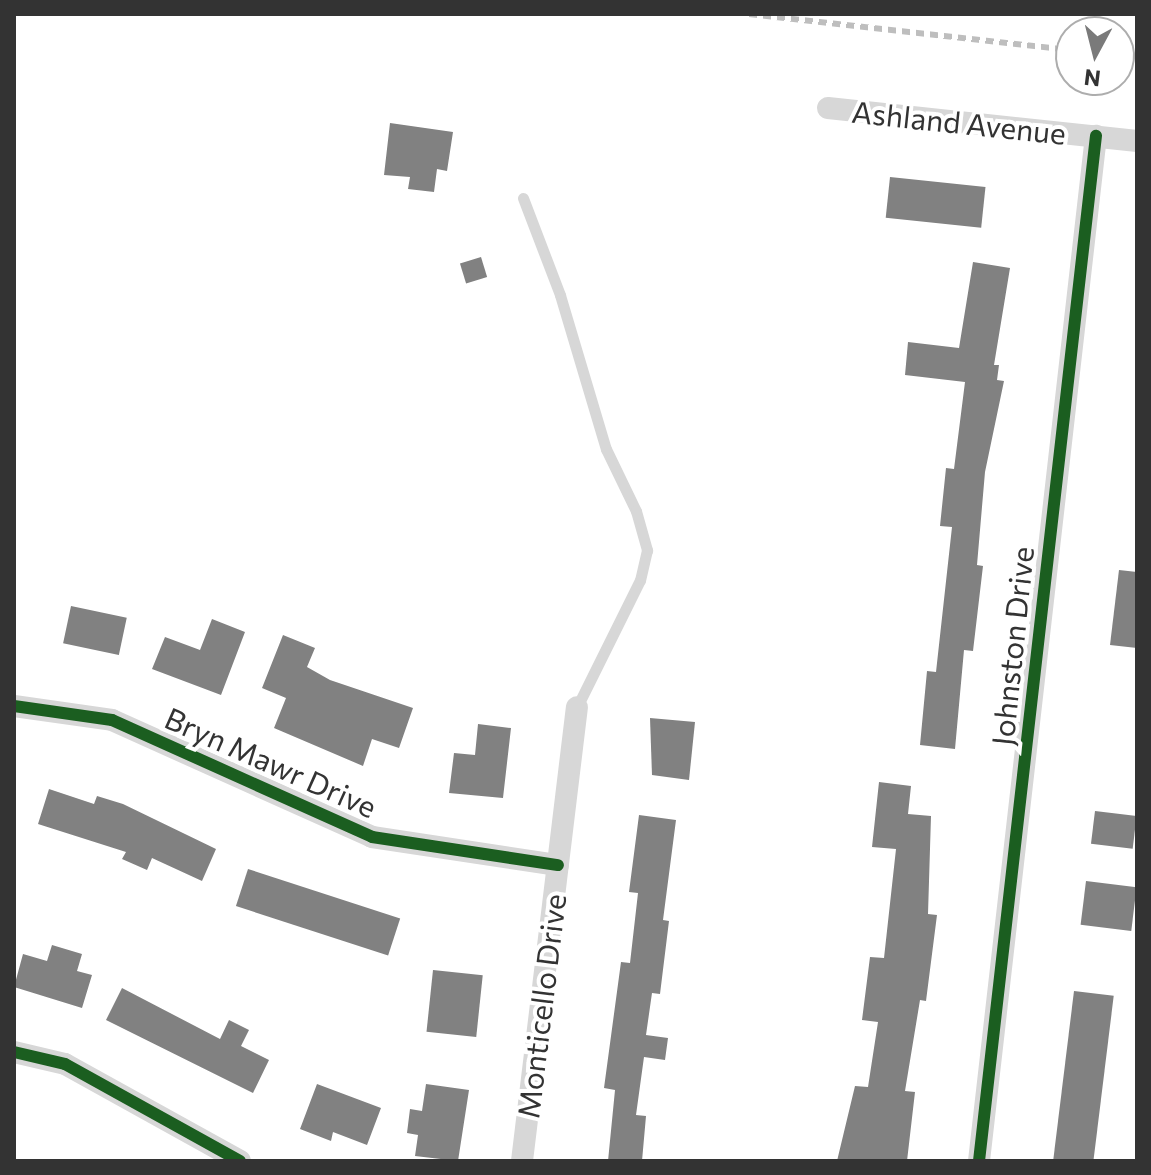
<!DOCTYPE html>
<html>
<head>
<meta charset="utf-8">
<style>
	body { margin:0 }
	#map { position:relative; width:1151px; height:1175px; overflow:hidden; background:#fff; font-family:Commissioner,sans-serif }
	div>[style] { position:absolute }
	.building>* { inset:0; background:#818181; transform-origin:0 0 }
	.service>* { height:11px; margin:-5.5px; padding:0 5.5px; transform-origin:5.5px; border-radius:5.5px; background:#d7d7d7 }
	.minor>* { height:22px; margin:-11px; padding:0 11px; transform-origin:11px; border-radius:11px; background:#d7d7d7 }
	.rail>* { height:6px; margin-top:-3px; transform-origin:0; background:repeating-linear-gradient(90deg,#bebebe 0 8px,transparent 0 14px) }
	.cycleway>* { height:12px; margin:-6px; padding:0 6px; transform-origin:6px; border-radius:6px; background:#1b5e20 }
	span { translate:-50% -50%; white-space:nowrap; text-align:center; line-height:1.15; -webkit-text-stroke:8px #fff; paint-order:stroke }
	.street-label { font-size:30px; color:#333 }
	.frame { position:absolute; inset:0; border:16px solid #333; pointer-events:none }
	.north { position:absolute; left:1055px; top:16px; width:80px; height:80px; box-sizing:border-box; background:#fff; border:2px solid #adadad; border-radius:50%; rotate:187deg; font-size:22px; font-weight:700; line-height:32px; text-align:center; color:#333 }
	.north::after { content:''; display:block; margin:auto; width:28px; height:36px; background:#7a7a7a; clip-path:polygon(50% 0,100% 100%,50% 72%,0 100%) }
</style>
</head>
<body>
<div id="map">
	<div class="building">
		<i style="clip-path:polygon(390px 123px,453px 132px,447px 171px,437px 169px,434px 192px,408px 189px,410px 177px,384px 175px)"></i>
		<i style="left:890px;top:177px;width:96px;height:41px;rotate:6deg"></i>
		<i style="left:481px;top:257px;width:21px;height:22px;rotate:73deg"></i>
		<i style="clip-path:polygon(973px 262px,1010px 268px,994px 365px,999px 365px,997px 380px,1004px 381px,985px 472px,977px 565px,983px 566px,973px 651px,964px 650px,955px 749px,920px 745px,927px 671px,936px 672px,952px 527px,940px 526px,946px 468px,954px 469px,965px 382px,905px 375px,908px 342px,959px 348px)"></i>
		<i style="clip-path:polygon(1119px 570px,1137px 572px,1137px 648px,1110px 645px)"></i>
		<i style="left:71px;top:606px;width:57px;height:38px;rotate:12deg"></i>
		<i style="clip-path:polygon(212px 619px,245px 632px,221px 695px,152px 669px,165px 637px,200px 650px)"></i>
		<i style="clip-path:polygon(283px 635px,315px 648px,307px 667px,330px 680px,413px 708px,399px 748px,372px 739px,363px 766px,274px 728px,286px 698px,262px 688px)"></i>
		<i style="clip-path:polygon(650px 718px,695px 722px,689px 780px,652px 775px)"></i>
		<i style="clip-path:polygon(478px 724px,511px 728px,503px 798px,449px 793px,454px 753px,475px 755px)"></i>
		<i style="clip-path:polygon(879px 782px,911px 786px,908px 814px,931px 816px,928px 914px,937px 915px,926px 1001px,920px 1000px,905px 1091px,915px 1092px,907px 1161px,837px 1161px,855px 1086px,868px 1087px,878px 1022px,862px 1020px,870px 957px,884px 958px,896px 849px,872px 847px)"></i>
		<i style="clip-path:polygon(49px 789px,94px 804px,97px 796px,123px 804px,216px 849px,202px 881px,152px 858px,147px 870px,122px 859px,126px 852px,38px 824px)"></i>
		<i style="left:1095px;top:811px;width:42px;height:33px;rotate:7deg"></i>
		<i style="clip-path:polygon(639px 815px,676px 820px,663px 920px,669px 921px,660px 994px,652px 993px,646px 1035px,668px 1038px,665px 1060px,644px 1057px,636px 1115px,646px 1116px,642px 1161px,608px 1161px,615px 1090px,604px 1088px,621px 962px,630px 963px,638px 893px,629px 892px)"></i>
		<i style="left:248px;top:869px;width:160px;height:39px;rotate:18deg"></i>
		<i style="left:1086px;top:881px;width:51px;height:44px;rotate:7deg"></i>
		<i style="clip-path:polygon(52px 945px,82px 954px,77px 971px,92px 975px,82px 1008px,14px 987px,23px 954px,47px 961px)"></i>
		<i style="left:433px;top:970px;width:50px;height:62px;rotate:6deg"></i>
		<i style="clip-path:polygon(122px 988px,220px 1039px,229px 1020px,249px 1030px,241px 1046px,269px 1060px,253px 1093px,106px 1020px)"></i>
		<i style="left:1074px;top:991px;width:40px;height:171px;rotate:7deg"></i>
		<i style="clip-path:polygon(317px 1084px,381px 1108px,367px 1145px,333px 1132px,331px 1141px,300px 1129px)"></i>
		<i style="clip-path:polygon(426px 1084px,469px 1090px,458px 1161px,415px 1156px,418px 1135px,407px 1133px,410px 1109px,422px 1111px)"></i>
	</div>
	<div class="service">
		<i style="left:523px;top:198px;width:104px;rotate:69.1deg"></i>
		<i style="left:560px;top:295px;width:161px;rotate:73.4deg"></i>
		<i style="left:606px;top:449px;width:69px;rotate:64.2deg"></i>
		<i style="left:636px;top:511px;width:41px;rotate:74.2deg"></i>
		<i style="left:647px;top:550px;width:31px;rotate:103deg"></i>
		<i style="left:640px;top:580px;width:142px;rotate:116.4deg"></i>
	</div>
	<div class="minor">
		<i style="left:828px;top:108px;width:311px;rotate:6.1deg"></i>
		<i style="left:14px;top:706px;width:99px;rotate:8.1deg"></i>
		<i style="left:112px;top:720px;width:285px;rotate:24.2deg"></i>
		<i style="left:372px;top:837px;width:188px;rotate:8.6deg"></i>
		<i style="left:14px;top:1052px;width:52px;rotate:13.2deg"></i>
		<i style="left:65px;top:1064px;width:200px;rotate:29deg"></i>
		<i style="left:522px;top:1161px;width:457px;rotate:-83.1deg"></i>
		<i style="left:979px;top:1161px;width:1032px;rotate:-83.49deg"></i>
	</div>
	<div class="rail">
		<i style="left:749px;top:14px;width:324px;rotate:6.4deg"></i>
		<i style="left:1119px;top:55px;width:18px;rotate:6deg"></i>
	</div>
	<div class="cycleway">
		<i style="left:14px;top:706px;width:99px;rotate:8.1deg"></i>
		<i style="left:112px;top:720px;width:285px;rotate:24.2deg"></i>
		<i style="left:372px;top:837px;width:188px;rotate:8.6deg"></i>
		<i style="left:14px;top:1052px;width:52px;rotate:13.2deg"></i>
		<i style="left:65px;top:1064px;width:200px;rotate:29deg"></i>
		<i style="left:979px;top:1161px;width:1032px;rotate:-83.49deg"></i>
	</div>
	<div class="street-label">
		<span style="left:959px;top:122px;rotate:6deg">Ashland Avenue</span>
		<span style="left:1012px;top:646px;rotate:-84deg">Johnston Drive</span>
		<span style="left:271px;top:762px;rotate:24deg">Bryn Mawr Drive</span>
		<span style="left:541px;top:1006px;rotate:-83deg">Monticello Drive</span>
	</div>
	<div class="frame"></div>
	<div class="north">N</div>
</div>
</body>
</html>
